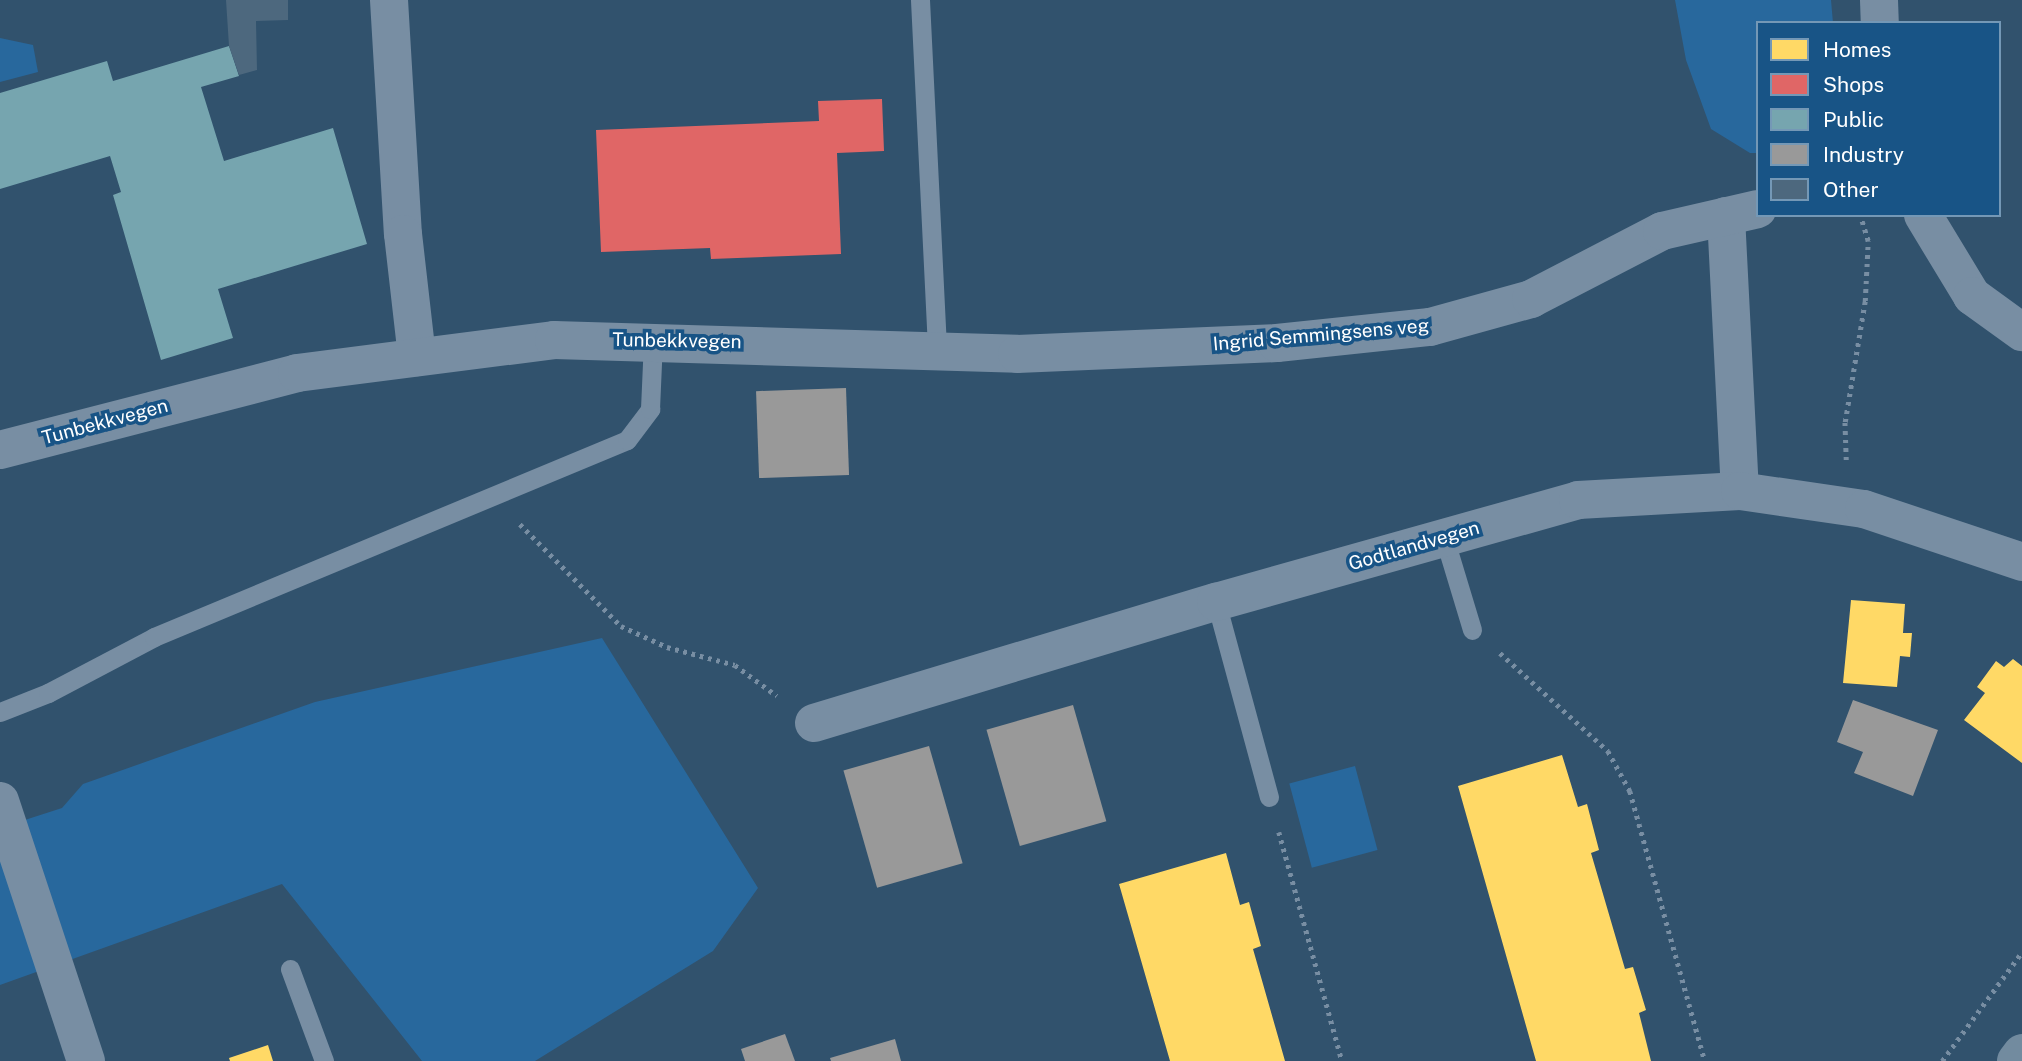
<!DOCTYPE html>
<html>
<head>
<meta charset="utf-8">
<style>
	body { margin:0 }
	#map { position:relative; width:2022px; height:1061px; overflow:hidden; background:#31526d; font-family:"Public Sans",sans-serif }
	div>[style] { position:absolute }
	.green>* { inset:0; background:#28689d; transform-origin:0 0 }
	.homes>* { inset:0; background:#ffd966 }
	.shops>* { inset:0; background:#e06666 }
	.public>* { inset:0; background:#76a5af }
	.industry>* { inset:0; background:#999; transform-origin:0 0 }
	.building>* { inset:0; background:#4d687e }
	.path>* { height:4.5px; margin-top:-2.25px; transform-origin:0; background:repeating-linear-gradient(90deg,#788ea3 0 3.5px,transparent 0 8.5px) }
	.lane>* { height:19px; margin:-9.5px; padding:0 9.5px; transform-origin:9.5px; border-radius:9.5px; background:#788ea3 }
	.street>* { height:38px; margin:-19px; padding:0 19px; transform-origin:19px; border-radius:19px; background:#788ea3 }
	.secondary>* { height:38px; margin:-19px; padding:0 19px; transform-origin:19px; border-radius:19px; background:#728b9f }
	span { translate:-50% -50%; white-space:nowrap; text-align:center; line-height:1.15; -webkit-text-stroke:7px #185486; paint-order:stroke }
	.street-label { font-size:19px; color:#fff }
	.legend { position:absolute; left:1756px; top:21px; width:245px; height:196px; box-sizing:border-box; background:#185486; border:2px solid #7498b6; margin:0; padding:9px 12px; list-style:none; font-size:21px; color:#fff }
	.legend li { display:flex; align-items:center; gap:14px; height:35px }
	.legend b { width:35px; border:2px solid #7498b6 }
</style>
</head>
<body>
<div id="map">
	<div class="green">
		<i style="clip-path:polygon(1675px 0,1831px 0,1833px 23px,1758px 23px,1758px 153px,1750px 153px,1711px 129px,1686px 60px)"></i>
		<i style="clip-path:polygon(0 38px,33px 45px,38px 72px,0 82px)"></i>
		<i style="clip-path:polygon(602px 638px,758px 888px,713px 951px,535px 1061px,422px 1061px,282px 884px,0 985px,0 828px,62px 808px,83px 784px,315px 702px)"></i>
		<i style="left:1355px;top:766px;width:87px;height:68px;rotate:75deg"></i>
	</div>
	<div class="homes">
		<i style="clip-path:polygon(1851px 600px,1905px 604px,1903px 633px,1912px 633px,1910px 657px,1900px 656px,1897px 687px,1843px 683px)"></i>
		<i style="clip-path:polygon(2013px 659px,2022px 666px,2022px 763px,1964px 720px,1985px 693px,1977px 687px,1996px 661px,2004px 667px)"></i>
		<i style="clip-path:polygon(1562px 755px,1578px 807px,1587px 804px,1599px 850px,1591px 853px,1625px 969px,1633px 967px,1646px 1010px,1639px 1013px,1651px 1061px,1536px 1061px,1458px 786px)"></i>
		<i style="clip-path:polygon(1226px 853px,1240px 905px,1249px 902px,1261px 946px,1253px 949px,1285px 1061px,1170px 1061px,1119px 884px)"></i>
		<i style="clip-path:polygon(268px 1045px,273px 1061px,230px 1061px,229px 1058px)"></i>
	</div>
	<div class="shops">
		<i style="clip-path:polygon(882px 99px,884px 151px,837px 153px,841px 254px,711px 259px,710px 248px,601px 252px,596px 130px,819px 121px,818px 101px)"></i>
	</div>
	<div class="public">
		<i style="clip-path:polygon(229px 46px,239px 76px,201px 87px,224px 161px,333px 128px,367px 244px,218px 289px,233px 338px,161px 360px,113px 195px,121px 192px,110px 156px,0 189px,0 93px,107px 61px,113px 81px)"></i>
	</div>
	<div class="industry">
		<i style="left:846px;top:388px;width:87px;height:90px;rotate:88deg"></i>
		<i style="clip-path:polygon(1853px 700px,1938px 730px,1913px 796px,1854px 773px,1863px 752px,1837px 742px)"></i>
		<i style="left:1073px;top:705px;width:121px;height:90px;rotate:74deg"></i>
		<i style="left:929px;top:746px;width:122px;height:89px;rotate:74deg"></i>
		<i style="clip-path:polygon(785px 1034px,795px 1061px,745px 1061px,741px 1049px)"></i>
		<i style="clip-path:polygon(895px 1039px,901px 1061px,831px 1061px,830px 1058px)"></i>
	</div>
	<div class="building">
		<i style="clip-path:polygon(226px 0,288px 0,288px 20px,256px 21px,257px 70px,239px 75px,229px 46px)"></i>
	</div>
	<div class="path">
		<i style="left:1846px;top:460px;width:38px;rotate:-92deg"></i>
		<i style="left:1845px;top:422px;width:123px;rotate:-80.6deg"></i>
		<i style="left:1865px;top:301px;width:60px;rotate:-87.1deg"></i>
		<i style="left:1868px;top:241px;width:27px;rotate:-107deg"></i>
		<i style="left:520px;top:524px;width:144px;rotate:45.3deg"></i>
		<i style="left:621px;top:626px;width:51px;rotate:24.5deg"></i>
		<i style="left:667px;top:647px;width:70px;rotate:14.8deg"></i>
		<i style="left:735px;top:665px;width:52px;rotate:36.4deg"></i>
		<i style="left:1500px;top:653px;width:146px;rotate:42.2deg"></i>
		<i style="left:1608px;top:751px;width:46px;rotate:61.2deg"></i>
		<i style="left:1630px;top:791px;width:280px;rotate:74.5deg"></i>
		<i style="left:1279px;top:832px;width:238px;rotate:74.6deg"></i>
		<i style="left:1942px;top:1061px;width:135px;rotate:-53.7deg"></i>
	</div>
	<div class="lane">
		<i style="left:920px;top:0;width:348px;rotate:87.2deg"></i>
		<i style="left:1444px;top:537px;width:97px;rotate:73.2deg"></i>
		<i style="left:1216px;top:602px;width:202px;rotate:74.8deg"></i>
		<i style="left:0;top:712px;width:52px;rotate:-21.6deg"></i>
		<i style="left:48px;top:693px;width:120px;rotate:-27.8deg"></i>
		<i style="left:154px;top:637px;width:512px;rotate:-22.61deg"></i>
		<i style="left:627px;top:440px;width:39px;rotate:-53deg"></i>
		<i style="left:650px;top:409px;width:70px;rotate:-87.5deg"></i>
		<i style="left:290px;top:969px;width:98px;rotate:69.7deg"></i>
	</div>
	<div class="street">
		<i style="left:389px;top:0;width:234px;rotate:86.6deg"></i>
		<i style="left:403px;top:234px;width:124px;rotate:83.5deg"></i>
		<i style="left:1879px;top:0;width:23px;rotate:88deg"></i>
		<i style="left:1923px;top:215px;width:95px;rotate:58.8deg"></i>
		<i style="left:1972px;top:296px;width:62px;rotate:35.8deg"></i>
		<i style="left:1726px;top:216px;width:275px;rotate:87.1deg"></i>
		<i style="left:0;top:450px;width:307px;rotate:-14.5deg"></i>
		<i style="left:297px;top:373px;width:259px;rotate:-7.3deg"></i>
		<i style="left:554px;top:340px;width:463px;rotate:1.7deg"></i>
		<i style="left:1017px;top:354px;width:260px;rotate:-2.4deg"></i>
		<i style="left:1277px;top:343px;width:154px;rotate:-6deg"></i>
		<i style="left:1430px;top:327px;width:105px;rotate:-15.5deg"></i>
		<i style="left:1531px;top:299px;width:148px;rotate:-27.4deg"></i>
		<i style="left:1662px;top:231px;width:98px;rotate:-12.9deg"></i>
		<i style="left:814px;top:723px;width:420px;rotate:-16.8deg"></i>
		<i style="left:1216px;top:602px;width:376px;rotate:-15.7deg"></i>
		<i style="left:1578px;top:500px;width:162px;rotate:-3.2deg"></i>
		<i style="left:1740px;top:491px;width:125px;rotate:8.3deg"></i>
		<i style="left:1864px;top:509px;width:167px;rotate:18.5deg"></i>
		<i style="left:0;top:801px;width:274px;rotate:71.7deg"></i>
	</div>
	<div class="secondary">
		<i style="left:2016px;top:1061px;width:10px;rotate:-53deg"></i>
	</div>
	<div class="street-label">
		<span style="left:1321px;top:335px;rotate:-5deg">Ingrid Semmingsens veg</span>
		<span style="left:677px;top:341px;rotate:1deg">Tunbekkvegen</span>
		<span style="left:105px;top:422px;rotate:-15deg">Tunbekkvegen</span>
		<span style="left:1414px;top:546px;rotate:-16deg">Godtlandvegen</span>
	</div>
	<ul class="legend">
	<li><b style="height:19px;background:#ffd966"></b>Homes</li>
	<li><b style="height:19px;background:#e06666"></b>Shops</li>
	<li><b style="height:19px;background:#76a5af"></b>Public</li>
	<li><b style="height:19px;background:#999"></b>Industry</li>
	<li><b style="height:19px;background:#4d687e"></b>Other</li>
	</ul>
</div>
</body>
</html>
